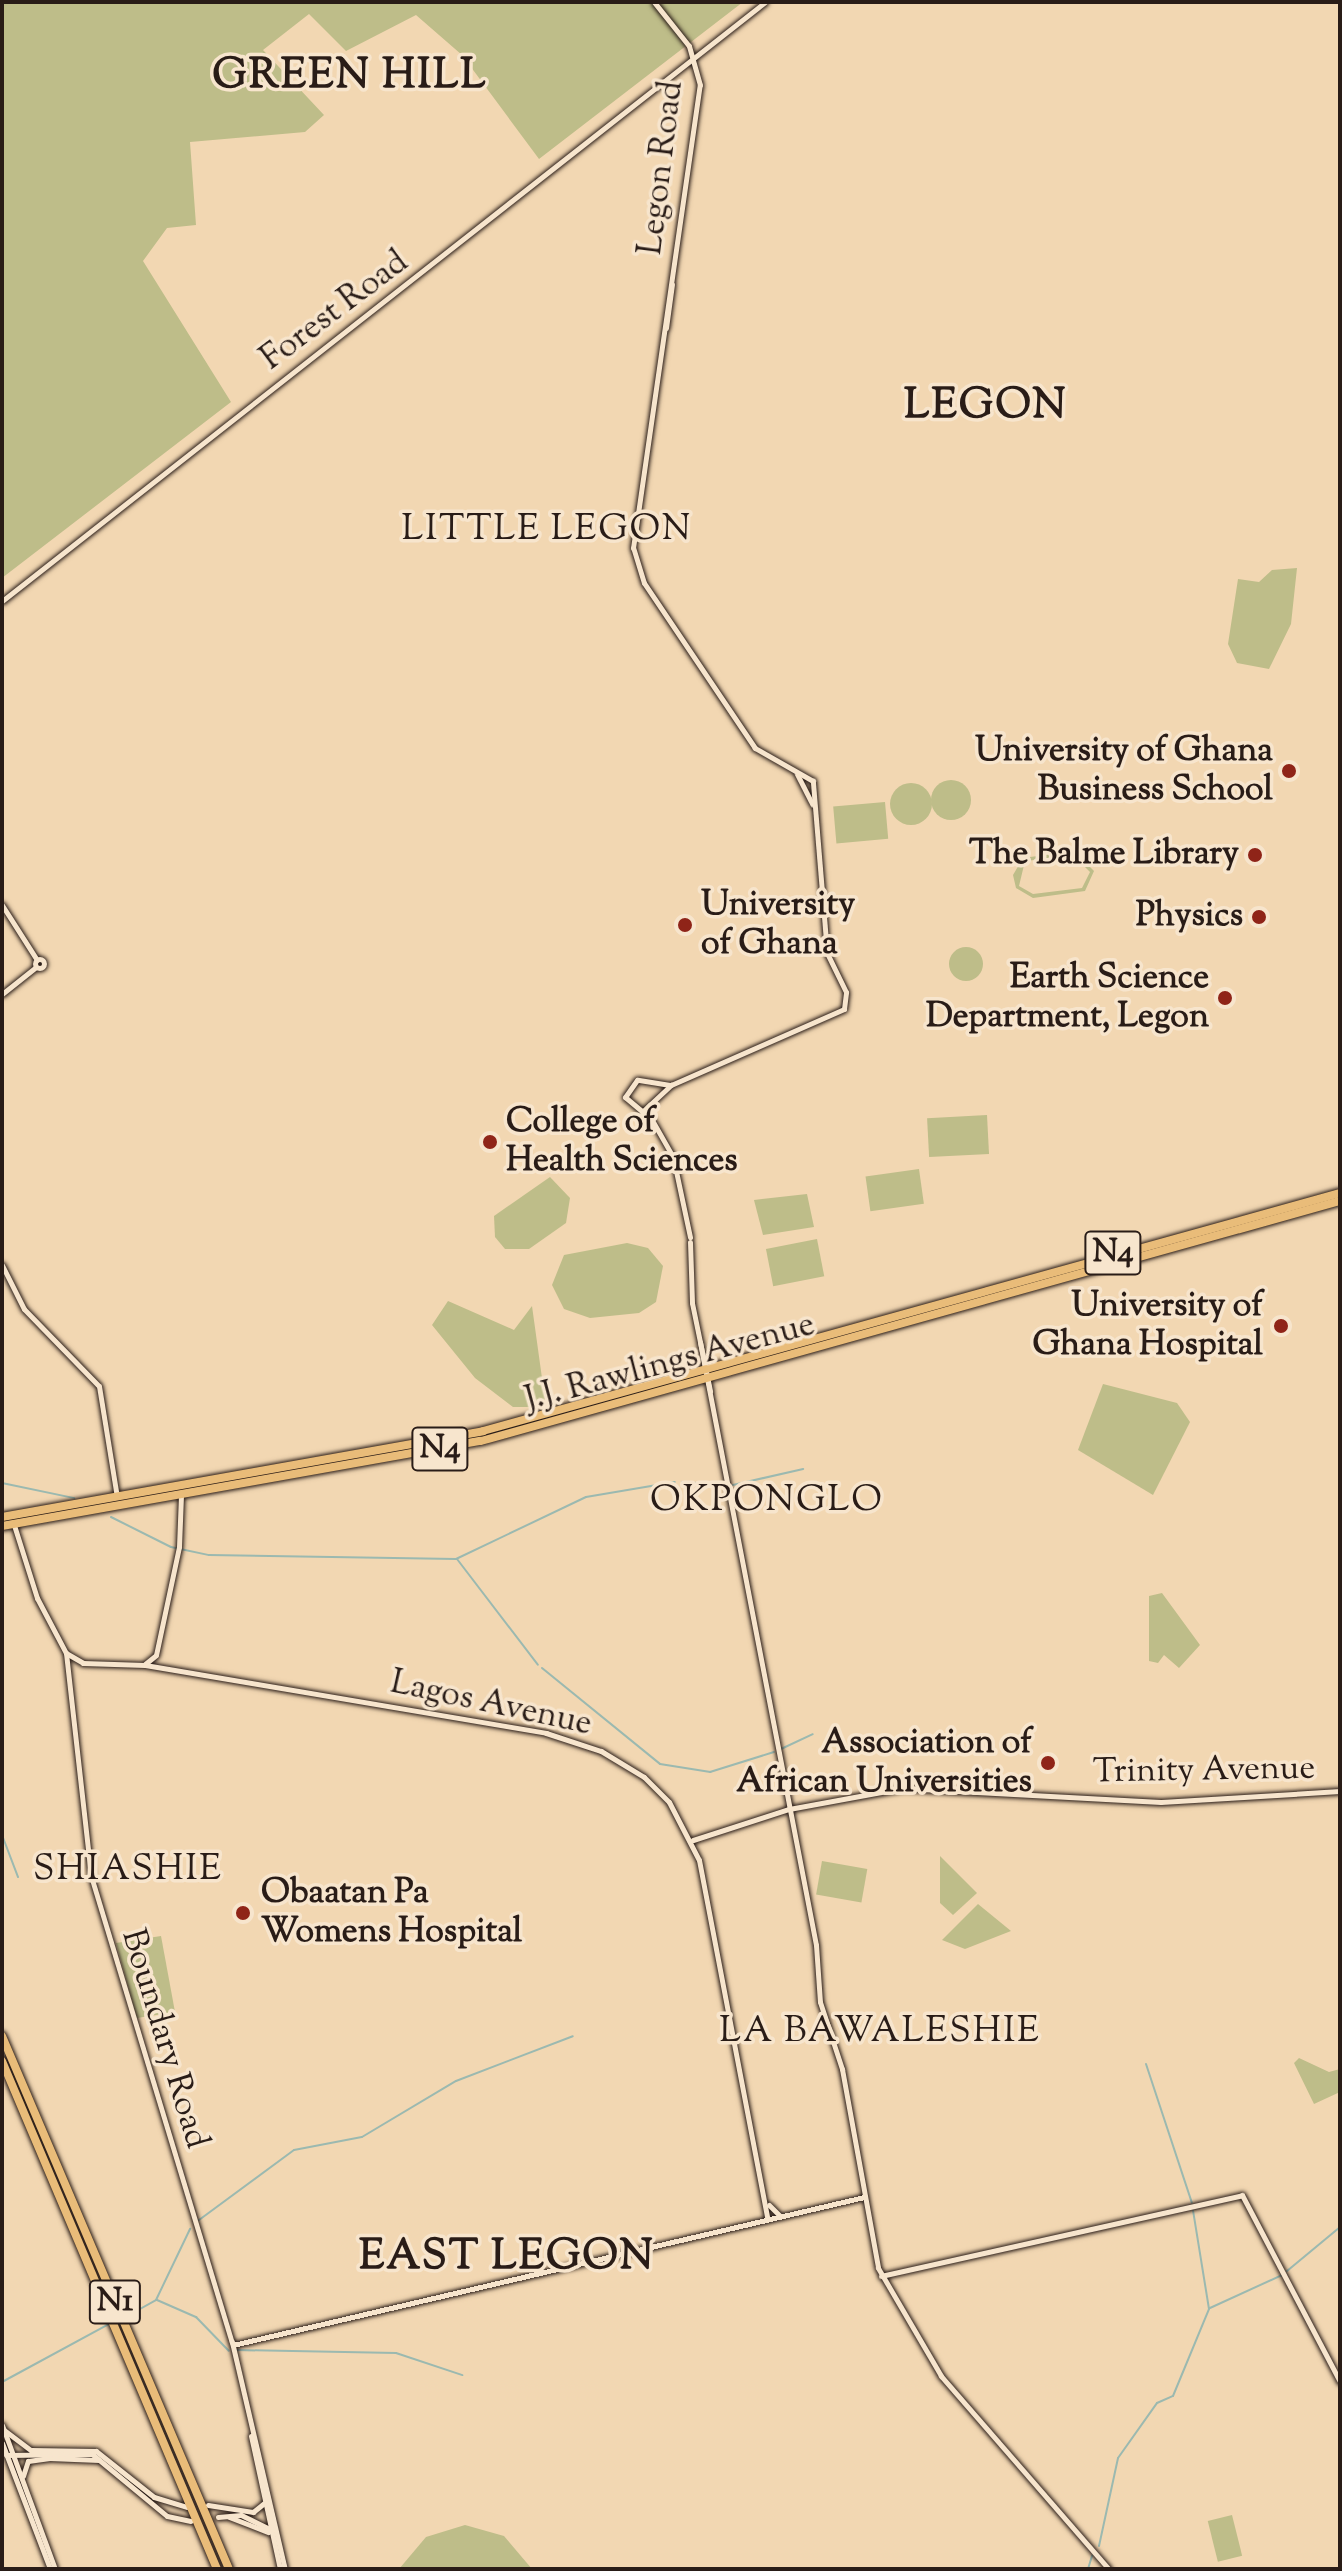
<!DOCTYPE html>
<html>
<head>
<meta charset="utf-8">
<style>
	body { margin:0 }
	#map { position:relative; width:1342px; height:2571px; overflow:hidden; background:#f2d7b2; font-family:"Sorts Mill Goudy",serif }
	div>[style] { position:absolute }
	.green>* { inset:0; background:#bebd89; transform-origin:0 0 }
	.round { border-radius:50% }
	.stream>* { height:2px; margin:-1px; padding:0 1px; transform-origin:1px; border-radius:1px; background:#9bb9b0 }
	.roads { filter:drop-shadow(0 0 2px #291c17) drop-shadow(0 0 2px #291c17) }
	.secondary>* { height:5px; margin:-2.5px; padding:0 2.5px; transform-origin:2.5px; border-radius:2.5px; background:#f7e5cd }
	.secondary>.ring { margin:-2.5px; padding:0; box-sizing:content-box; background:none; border:5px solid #f7e5cd; border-radius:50% }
	.highway>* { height:8px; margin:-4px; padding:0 4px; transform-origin:4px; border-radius:4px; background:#e9bc79 }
	.dots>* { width:22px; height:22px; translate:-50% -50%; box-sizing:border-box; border:4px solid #f7e5cd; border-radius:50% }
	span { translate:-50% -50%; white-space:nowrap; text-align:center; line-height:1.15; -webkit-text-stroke:7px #f7e5cd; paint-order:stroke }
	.shield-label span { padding:2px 6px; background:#f7e5cd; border:2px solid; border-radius:6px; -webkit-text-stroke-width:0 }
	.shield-label { font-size:32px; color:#291c17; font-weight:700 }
	.street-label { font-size:34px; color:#291c17 }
	.poi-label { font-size:34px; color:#291c17; font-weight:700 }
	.right { translate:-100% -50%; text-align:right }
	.left { translate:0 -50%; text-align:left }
	.neighbourhood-label { font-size:36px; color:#291c17; letter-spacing:2px }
	.district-label { font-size:42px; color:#291c17; font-weight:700; letter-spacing:2px }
	.frame { position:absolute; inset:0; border:4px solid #291c17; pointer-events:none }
</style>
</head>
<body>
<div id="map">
	<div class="green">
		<i style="clip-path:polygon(2px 2px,743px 2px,539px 159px,462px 55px,416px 15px,346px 51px,309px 14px,263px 50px,324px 115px,305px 132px,190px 142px,196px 225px,167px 228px,143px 261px,231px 402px,2px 578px)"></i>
		<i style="clip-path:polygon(1297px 568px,1291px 624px,1269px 669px,1237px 663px,1228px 644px,1238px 579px,1259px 582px,1272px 570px)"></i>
		<i class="round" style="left:931px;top:780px;width:40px;height:40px"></i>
		<i class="round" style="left:890px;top:783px;width:42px;height:42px"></i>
		<i style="left:885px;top:802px;width:37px;height:52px;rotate:85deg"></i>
		<i style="clip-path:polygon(evenodd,1074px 851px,1094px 871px,1085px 891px,1033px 898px,1016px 888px,1013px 875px,1023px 858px,1074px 851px,1074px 856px,1090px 872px,1082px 888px,1033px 894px,1019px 886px,1025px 861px,1074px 856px)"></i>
		<i class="round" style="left:949px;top:947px;width:34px;height:34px"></i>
		<i style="left:987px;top:1115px;width:39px;height:60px;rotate:87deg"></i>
		<i style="left:919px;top:1169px;width:35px;height:54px;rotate:82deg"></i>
		<i style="clip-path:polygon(550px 1177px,570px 1198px,566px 1223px,529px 1249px,505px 1249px,495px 1237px,494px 1216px)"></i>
		<i style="clip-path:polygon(807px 1194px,814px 1227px,763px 1235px,754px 1200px)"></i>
		<i style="left:817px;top:1239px;width:38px;height:52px;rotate:79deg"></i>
		<i style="clip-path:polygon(627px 1243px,648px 1248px,663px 1266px,656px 1302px,639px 1313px,590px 1318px,564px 1309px,552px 1285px,564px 1255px)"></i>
		<i style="clip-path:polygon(448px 1301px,514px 1330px,532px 1306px,546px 1407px,513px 1407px,475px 1378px,432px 1325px)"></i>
		<i style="clip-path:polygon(1103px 1384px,1177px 1403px,1190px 1422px,1153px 1495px,1078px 1450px)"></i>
		<i style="clip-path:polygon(1162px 1593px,1200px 1645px,1179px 1668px,1164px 1655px,1158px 1663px,1149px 1661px,1149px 1596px)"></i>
		<i style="clip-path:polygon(940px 1856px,977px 1893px,953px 1915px,940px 1903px)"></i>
		<i style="left:822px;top:1861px;width:46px;height:34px;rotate:10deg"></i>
		<i style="clip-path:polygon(978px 1904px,1011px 1931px,965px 1949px,942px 1940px)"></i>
		<i style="clip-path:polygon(161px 1936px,175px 2012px,137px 2018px,116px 1943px)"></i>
		<i style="clip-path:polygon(1299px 2058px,1329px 2072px,1340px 2069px,1340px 2092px,1314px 2104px,1294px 2063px)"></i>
		<i style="left:1232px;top:2515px;width:42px;height:25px;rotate:76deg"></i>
		<i style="clip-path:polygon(465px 2525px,504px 2536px,532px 2569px,399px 2569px,426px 2537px)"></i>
	</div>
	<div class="stream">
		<i style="left:682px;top:1482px;width:43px;rotate:4deg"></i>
		<i style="left:2px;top:1483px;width:74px;rotate:11.8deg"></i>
		<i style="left:733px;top:1485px;width:72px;rotate:-12.9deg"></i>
		<i style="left:111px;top:1517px;width:67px;rotate:26.6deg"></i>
		<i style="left:171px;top:1547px;width:39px;rotate:12deg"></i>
		<i style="left:209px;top:1555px;width:247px;rotate:0.9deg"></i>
		<i style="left:456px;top:1559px;width:144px;rotate:-25.5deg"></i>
		<i style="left:586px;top:1497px;width:90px;rotate:-9.6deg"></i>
		<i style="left:457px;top:1559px;width:133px;rotate:52.6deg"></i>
		<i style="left:542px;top:1668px;width:152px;rotate:39.1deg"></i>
		<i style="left:660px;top:1764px;width:51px;rotate:9.1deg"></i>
		<i style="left:710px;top:1772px;width:67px;rotate:-17.4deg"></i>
		<i style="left:781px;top:1749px;width:35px;rotate:-25deg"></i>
		<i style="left:2px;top:1835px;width:45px;rotate:69.1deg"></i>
		<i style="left:1146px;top:2064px;width:146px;rotate:71.7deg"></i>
		<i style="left:199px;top:2220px;width:118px;rotate:-36.4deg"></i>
		<i style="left:294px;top:2150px;width:69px;rotate:-10.8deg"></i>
		<i style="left:362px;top:2137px;width:109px;rotate:-30.8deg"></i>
		<i style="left:456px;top:2081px;width:125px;rotate:-21deg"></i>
		<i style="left:1287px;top:2271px;width:69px;rotate:-39.7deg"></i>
		<i style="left:157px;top:2300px;width:43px;rotate:23.6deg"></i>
		<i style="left:196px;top:2317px;width:47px;rotate:45.9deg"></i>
		<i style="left:1210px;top:2308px;width:79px;rotate:-24.6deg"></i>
		<i style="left:131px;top:2314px;width:29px;rotate:-29deg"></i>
		<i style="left:156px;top:2300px;width:79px;rotate:-64.4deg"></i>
		<i style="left:236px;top:2350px;width:160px;rotate:1.1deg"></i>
		<i style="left:396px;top:2353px;width:70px;rotate:18.4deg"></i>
		<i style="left:2px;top:2382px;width:122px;rotate:-28.5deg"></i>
		<i style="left:1099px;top:2546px;width:90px;rotate:-77.8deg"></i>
		<i style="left:1118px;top:2458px;width:67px;rotate:-54.7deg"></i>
		<i style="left:1157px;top:2403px;width:17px;rotate:-24deg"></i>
		<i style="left:1173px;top:2396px;width:94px;rotate:-67.5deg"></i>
		<i style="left:1209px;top:2309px;width:100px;rotate:-99.2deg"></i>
		<i style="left:1088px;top:2569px;width:14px;rotate:-73deg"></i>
	</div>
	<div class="roads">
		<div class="secondary">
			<i style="left:666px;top:328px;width:44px;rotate:-82.2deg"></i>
			<i style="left:2px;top:601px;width:970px;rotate:-38.13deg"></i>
			<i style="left:797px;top:774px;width:34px;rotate:63deg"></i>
			<i style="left:2px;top:905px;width:65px;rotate:57.5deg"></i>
			<i class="ring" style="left:35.5px;top:959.5px;width:4px;height:4px"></i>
			<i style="left:2px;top:994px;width:43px;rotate:-38.5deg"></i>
			<i style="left:670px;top:1085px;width:33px;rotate:-171deg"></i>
			<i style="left:637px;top:1080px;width:21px;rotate:125deg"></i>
			<i style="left:625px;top:1097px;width:35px;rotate:40deg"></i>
			<i style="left:652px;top:1120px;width:43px;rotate:60.4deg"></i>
			<i style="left:673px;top:1157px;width:82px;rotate:78deg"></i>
			<i style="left:642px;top:1112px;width:40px;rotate:-43deg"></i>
			<i style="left:671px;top:1085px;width:189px;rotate:-23.7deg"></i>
			<i style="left:844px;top:1009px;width:17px;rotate:-83deg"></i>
			<i style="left:846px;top:992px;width:43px;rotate:-116deg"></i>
			<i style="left:827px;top:953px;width:173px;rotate:-94.7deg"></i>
			<i style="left:813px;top:781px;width:67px;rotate:-150.4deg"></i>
			<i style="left:755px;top:748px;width:199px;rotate:-123.9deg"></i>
			<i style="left:644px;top:583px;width:37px;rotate:-107deg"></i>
			<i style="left:633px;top:548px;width:468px;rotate:-81.8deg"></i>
			<i style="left:700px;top:85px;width:41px;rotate:-105.8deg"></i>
			<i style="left:689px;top:46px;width:56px;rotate:-128.5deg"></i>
			<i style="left:690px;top:1242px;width:61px;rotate:88.1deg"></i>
			<i style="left:692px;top:1303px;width:90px;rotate:78.4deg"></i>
			<i style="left:2px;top:1265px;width:49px;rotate:63.4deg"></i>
			<i style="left:24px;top:1309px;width:107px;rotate:45.8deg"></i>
			<i style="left:99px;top:1386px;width:112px;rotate:80.8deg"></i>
			<i style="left:700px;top:1342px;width:614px;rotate:79.11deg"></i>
			<i style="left:816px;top:1945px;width:57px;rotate:86deg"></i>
			<i style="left:820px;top:2002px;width:71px;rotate:71.8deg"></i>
			<i style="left:842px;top:2069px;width:202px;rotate:79.7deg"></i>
			<i style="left:878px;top:2268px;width:125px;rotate:59.7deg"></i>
			<i style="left:941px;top:2376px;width:256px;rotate:49deg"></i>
			<i style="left:14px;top:1525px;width:77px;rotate:72.5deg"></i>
			<i style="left:37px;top:1598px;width:62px;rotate:62.2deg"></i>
			<i style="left:66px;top:1653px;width:224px;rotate:83.6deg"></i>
			<i style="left:91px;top:1876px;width:487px;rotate:73.2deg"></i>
			<i style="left:232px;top:2342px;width:233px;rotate:76.9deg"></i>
			<i style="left:66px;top:1653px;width:20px;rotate:30deg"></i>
			<i style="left:83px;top:1663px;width:62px;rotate:1.8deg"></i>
			<i style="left:145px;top:1665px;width:407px;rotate:9.6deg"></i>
			<i style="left:546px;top:1733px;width:58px;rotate:18.1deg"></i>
			<i style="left:601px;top:1751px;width:50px;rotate:31.2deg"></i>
			<i style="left:644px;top:1777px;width:35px;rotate:45deg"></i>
			<i style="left:669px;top:1802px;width:65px;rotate:62.7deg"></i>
			<i style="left:699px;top:1860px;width:364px;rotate:79.2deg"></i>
			<i style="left:145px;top:1664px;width:14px;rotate:-39deg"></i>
			<i style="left:156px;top:1655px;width:110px;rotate:-78deg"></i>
			<i style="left:179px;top:1547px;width:53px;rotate:-87.8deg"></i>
			<i style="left:693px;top:1840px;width:101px;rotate:-17.9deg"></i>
			<i style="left:789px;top:1809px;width:116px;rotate:-10.4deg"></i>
			<i style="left:903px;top:1788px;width:258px;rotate:3.1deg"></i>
			<i style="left:1161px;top:1802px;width:179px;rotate:-3.5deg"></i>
			<i style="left:769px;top:2205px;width:16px;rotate:45deg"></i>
			<i style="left:881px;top:2276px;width:370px;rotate:-12.6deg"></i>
			<i style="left:1242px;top:2195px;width:211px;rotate:62.3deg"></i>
			<i style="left:233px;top:2345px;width:648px;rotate:-13.2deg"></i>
			<i style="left:2px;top:2425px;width:153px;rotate:69.8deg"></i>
			<i style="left:4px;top:2430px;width:34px;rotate:37deg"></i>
			<i style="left:31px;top:2450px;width:65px;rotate:0.9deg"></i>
			<i style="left:96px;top:2451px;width:74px;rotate:38.4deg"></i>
			<i style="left:154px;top:2497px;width:34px;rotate:17deg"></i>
			<i style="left:251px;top:2436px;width:136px;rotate:77.7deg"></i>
			<i style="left:2px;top:2443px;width:135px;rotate:69.1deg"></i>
			<i style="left:6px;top:2455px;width:86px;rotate:-0.7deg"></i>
			<i style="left:92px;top:2454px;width:97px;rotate:39.6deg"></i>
			<i style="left:167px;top:2516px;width:24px;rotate:12deg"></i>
			<i style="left:49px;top:2458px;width:50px;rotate:2.3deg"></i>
			<i style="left:23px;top:2476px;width:16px;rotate:-72deg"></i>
			<i style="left:28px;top:2461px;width:22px;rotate:-8deg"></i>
			<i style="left:208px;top:2505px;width:46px;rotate:8.8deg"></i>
			<i style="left:253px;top:2512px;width:14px;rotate:-39deg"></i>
			<i style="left:218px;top:2517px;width:23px;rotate:-5deg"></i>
			<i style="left:241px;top:2515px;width:34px;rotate:26deg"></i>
			<i style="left:229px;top:2517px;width:42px;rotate:21deg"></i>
		</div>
		<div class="highway">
			<i style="left:2px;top:1517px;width:489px;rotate:-10.1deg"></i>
			<i style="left:483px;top:1431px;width:889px;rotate:-15.52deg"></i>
			<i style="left:2px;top:1526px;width:486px;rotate:-10.1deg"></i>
			<i style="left:481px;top:1441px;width:892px;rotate:-15.61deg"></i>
			<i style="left:2px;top:2036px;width:579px;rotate:66.93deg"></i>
			<i style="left:2px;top:2061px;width:552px;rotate:67.06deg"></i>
		</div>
	</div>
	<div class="dots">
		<i style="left:1289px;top:771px;background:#8f2418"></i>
		<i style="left:1255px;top:855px;background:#8f2418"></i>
		<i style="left:1259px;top:917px;background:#8f2418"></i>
		<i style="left:685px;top:925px;background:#8f2418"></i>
		<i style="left:1225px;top:998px;background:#8f2418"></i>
		<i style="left:490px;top:1142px;background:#8f2418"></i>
		<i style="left:1281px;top:1326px;background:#8f2418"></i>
		<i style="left:1048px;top:1763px;background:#8f2418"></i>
		<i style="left:243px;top:1913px;background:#8f2418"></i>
	</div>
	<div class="shield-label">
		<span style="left:1113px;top:1253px">N4</span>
		<span style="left:440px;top:1449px">N4</span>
		<span style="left:115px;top:2302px">N1</span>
	</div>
	<div class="street-label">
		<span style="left:662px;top:168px;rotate:-83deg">Legon Road</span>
		<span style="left:335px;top:311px;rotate:-37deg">Forest Road</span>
		<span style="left:670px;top:1363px;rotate:-15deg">J.J. Rawlings Avenue</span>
		<span style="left:491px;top:1704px;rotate:12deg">Lagos Avenue</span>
		<span style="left:1204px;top:1771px;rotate:-1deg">Trinity Avenue</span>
		<span style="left:164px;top:2039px;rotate:73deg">Boundary Road</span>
	</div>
	<div class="poi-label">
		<span class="right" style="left:1273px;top:771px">University of Ghana<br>Business School</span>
		<span class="right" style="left:1239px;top:855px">The Balme Library</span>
		<span class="left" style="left:701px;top:925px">University<br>of Ghana</span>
		<span class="right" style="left:1243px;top:917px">Physics</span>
		<span class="right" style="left:1209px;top:998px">Earth Science<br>Department, Legon</span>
		<span class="left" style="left:506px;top:1142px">College of<br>Health Sciences</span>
		<span class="right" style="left:1263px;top:1326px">University of<br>Ghana Hospital</span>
		<span class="right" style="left:1032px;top:1763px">Association of<br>African Universities</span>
		<span class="left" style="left:261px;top:1913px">Obaatan Pa<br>Womens Hospital</span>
	</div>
	<div class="neighbourhood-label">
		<span style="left:547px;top:531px">LITTLE LEGON</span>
		<span style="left:767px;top:1502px">OKPONGLO</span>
		<span style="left:128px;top:1871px">SHIASHIE</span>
		<span style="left:880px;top:2033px">LA BAWALESHIE</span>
	</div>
	<div class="district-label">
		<span style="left:350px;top:77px">GREEN HILL</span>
		<span style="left:986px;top:407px">LEGON</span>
		<span style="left:507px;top:2258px">EAST LEGON</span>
	</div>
	<div class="frame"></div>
</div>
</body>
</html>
